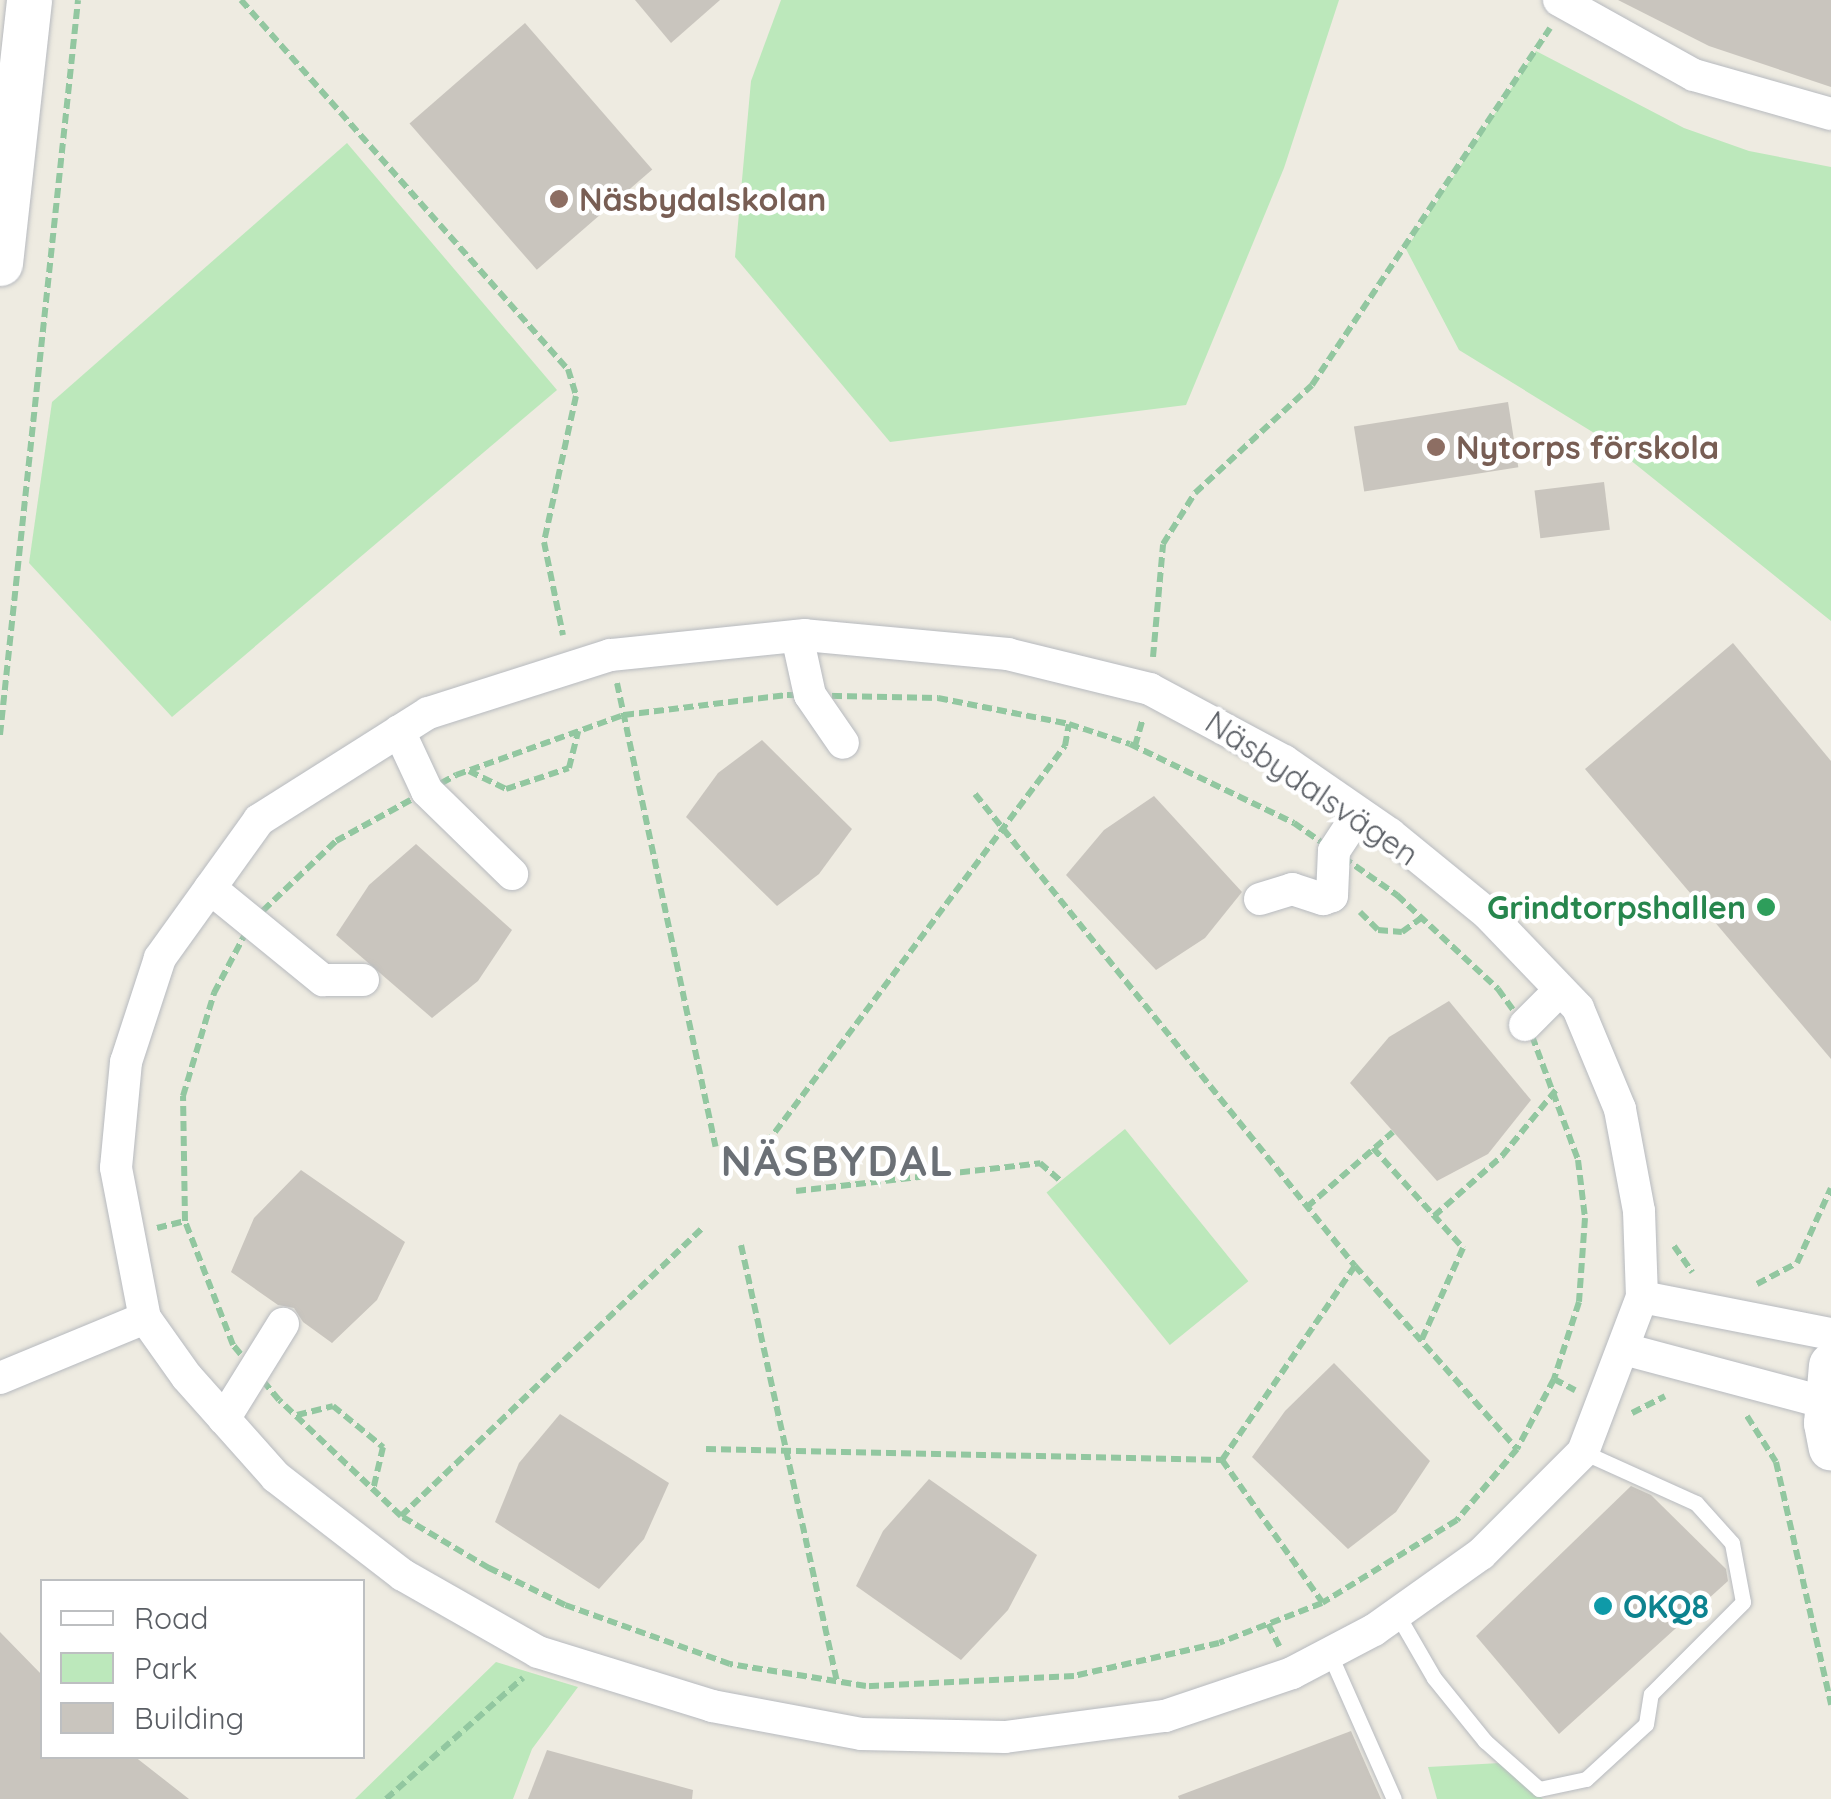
<!DOCTYPE html>
<html>
<head>
<meta charset="utf-8">
<style>
	body { margin:0 }
	#map { position:relative; width:1831px; height:1799px; overflow:hidden; background:#eeebe1; font-family:Quicksand,sans-serif }
	div>[style] { position:absolute }
	.green>* { inset:0; background:#bce8bb; transform-origin:0 0 }
	.building>* { inset:0; background:#c9c5be; transform-origin:0 0 }
	.path>* { height:6px; margin-top:-3px; transform-origin:0; background:repeating-linear-gradient(90deg,#92c7a0 0 10px,transparent 0 15px) }
	.roads { filter:drop-shadow(0 0 2px #b7babf) drop-shadow(0 0 2px #b7babf) }
	.lane>* { height:15px; margin:-7.5px; padding:0 7.5px; transform-origin:7.5px; border-radius:7.5px; background:#fff }
	.street>* { height:32px; margin:-16px; padding:0 16px; transform-origin:16px; border-radius:16px; background:#fff }
	.secondary>* { height:45px; margin:-22.5px; padding:0 22.5px; transform-origin:22.5px; border-radius:22.5px; background:#fff }
	.dots>* { width:28px; height:28px; translate:-50% -50%; box-sizing:border-box; border:5px solid #fff; border-radius:50% }
	span { translate:-50% -50%; white-space:nowrap; text-align:center; line-height:1.15; -webkit-text-stroke:9px #fff; paint-order:stroke }
	.education-label { font-size:32px; color:#785e54; font-weight:700 }
	.left { translate:0 -50%; text-align:left }
	.street-label { font-size:32px; color:#5a5e64 }
	.leisure-label { font-size:32px; color:#27864d; font-weight:700 }
	.right { translate:-100% -50%; text-align:right }
	.culture-label { font-size:32px; color:#0d838f; font-weight:700 }
	.district-label { font-size:42px; color:#6b7076; font-weight:700; letter-spacing:2.5px }
	.legend { position:absolute; left:40px; top:1579px; width:325px; height:180px; box-sizing:border-box; background:#fff; border:2px solid #bdbfc1; margin:0; padding:12px 18px; list-style:none; font-size:30px; color:#5a5e64 }
	.legend li { display:flex; align-items:center; gap:20px; height:50px }
	.legend b { width:50px; border:2px solid #bdbfc1 }
</style>
</head>
<body>
<div id="map">
	<div class="green">
		<i style="clip-path:polygon(781px 0,1339px 0,1284px 168px,1186px 405px,890px 442px,735px 257px,751px 81px)"></i>
		<i style="clip-path:polygon(1536px 51px,1684px 128px,1749px 151px,1831px 167px,1831px 621px,1604px 439px,1459px 350px,1406px 249px)"></i>
		<i style="clip-path:polygon(347px 143px,557px 390px,172px 717px,29px 563px,52px 402px)"></i>
		<i style="left:1125px;top:1129px;width:196px;height:101px;rotate:51deg"></i>
		<i style="clip-path:polygon(496px 1662px,578px 1687px,532px 1749px,513px 1799px,355px 1799px)"></i>
		<i style="clip-path:polygon(1500px 1763px,1543px 1799px,1437px 1799px,1428px 1767px)"></i>
	</div>
	<div class="building">
		<i style="clip-path:polygon(635px 0,720px 0,671px 43px)"></i>
		<i style="clip-path:polygon(1618px 0,1831px 0,1831px 87px,1709px 46px)"></i>
		<i style="left:525px;top:23px;width:194px;height:153px;rotate:49deg"></i>
		<i style="left:1508px;top:402px;width:66px;height:156px;rotate:81deg"></i>
		<i style="left:1604px;top:482px;width:48px;height:70px;rotate:83deg"></i>
		<i style="clip-path:polygon(1733px 643px,1831px 761px,1831px 1059px,1585px 769px)"></i>
		<i style="clip-path:polygon(762px 740px,852px 829px,819px 874px,777px 906px,686px 817px,718px 773px)"></i>
		<i style="clip-path:polygon(1154px 796px,1242px 892px,1205px 938px,1156px 970px,1066px 875px,1104px 830px)"></i>
		<i style="clip-path:polygon(416px 844px,512px 930px,478px 981px,432px 1018px,336px 935px,369px 885px)"></i>
		<i style="clip-path:polygon(1449px 1001px,1531px 1100px,1488px 1154px,1437px 1181px,1350px 1083px,1389px 1037px)"></i>
		<i style="clip-path:polygon(301px 1170px,405px 1242px,377px 1300px,332px 1343px,303px 1322px,294px 1308px,278px 1305px,231px 1272px,254px 1218px)"></i>
		<i style="clip-path:polygon(1334px 1363px,1430px 1461px,1396px 1512px,1348px 1549px,1252px 1457px,1285px 1411px)"></i>
		<i style="clip-path:polygon(560px 1414px,669px 1483px,644px 1539px,599px 1589px,495px 1522px,519px 1463px)"></i>
		<i style="clip-path:polygon(929px 1479px,1037px 1555px,1008px 1610px,961px 1660px,856px 1586px,883px 1531px)"></i>
		<i style="clip-path:polygon(1631px 1486px,1651px 1495px,1726px 1569px,1728px 1581px,1559px 1734px,1476px 1636px)"></i>
		<i style="clip-path:polygon(0 1632px,42px 1675px,42px 1756px,134px 1756px,189px 1799px,0 1799px)"></i>
		<i style="clip-path:polygon(1351px 1731px,1381px 1799px,1179px 1799px,1178px 1796px)"></i>
		<i style="clip-path:polygon(547px 1750px,693px 1790px,692px 1799px,528px 1799px)"></i>
	</div>
	<div class="path">
		<i style="left:241px;top:0;width:493px;rotate:48.5deg"></i>
		<i style="left:568px;top:369px;width:28px;rotate:73deg"></i>
		<i style="left:576px;top:396px;width:149px;rotate:102.4deg"></i>
		<i style="left:544px;top:542px;width:95px;rotate:78.5deg"></i>
		<i style="left:1153px;top:657px;width:113px;rotate:-84.9deg"></i>
		<i style="left:1163px;top:544px;width:60px;rotate:-57.9deg"></i>
		<i style="left:1195px;top:493px;width:159px;rotate:-42.7deg"></i>
		<i style="left:1312px;top:385px;width:429px;rotate:-56.3deg"></i>
		<i style="left:617px;top:683px;width:474px;rotate:78deg"></i>
		<i style="left:787px;top:695px;width:151px;rotate:1.1deg"></i>
		<i style="left:938px;top:698px;width:134px;rotate:11.2deg"></i>
		<i style="left:1069px;top:724px;width:64px;rotate:18.2deg"></i>
		<i style="left:1130px;top:744px;width:182px;rotate:25.7deg"></i>
		<i style="left:1294px;top:823px;width:126px;rotate:35deg"></i>
		<i style="left:1397px;top:895px;width:138px;rotate:42.9deg"></i>
		<i style="left:1498px;top:989px;width:58px;rotate:54.1deg"></i>
		<i style="left:1532px;top:1036px;width:132px;rotate:69.6deg"></i>
		<i style="left:1578px;top:1160px;width:58px;rotate:83.1deg"></i>
		<i style="left:1585px;top:1218px;width:84px;rotate:94.1deg"></i>
		<i style="left:1579px;top:1302px;width:81px;rotate:108deg"></i>
		<i style="left:1554px;top:1379px;width:79px;rotate:117.9deg"></i>
		<i style="left:1517px;top:1449px;width:93px;rotate:130.2deg"></i>
		<i style="left:1457px;top:1520px;width:158px;rotate:148.4deg"></i>
		<i style="left:1322px;top:1603px;width:110px;rotate:158.8deg"></i>
		<i style="left:1219px;top:1643px;width:149px;rotate:167.2deg"></i>
		<i style="left:1074px;top:1676px;width:208px;rotate:177.2deg"></i>
		<i style="left:866px;top:1686px;width:138px;rotate:-170.8deg"></i>
		<i style="left:730px;top:1664px;width:175px;rotate:-160.3deg"></i>
		<i style="left:565px;top:1605px;width:85px;rotate:-154deg"></i>
		<i style="left:489px;top:1568px;width:102px;rotate:-149.4deg"></i>
		<i style="left:401px;top:1516px;width:168px;rotate:-136.4deg"></i>
		<i style="left:279px;top:1400px;width:72px;rotate:-129.9deg"></i>
		<i style="left:233px;top:1345px;width:133px;rotate:-111.2deg"></i>
		<i style="left:185px;top:1221px;width:125px;rotate:-90.9deg"></i>
		<i style="left:183px;top:1096px;width:108px;rotate:-73.2deg"></i>
		<i style="left:214px;top:993px;width:81px;rotate:-62.2deg"></i>
		<i style="left:252px;top:921px;width:116px;rotate:-43.6deg"></i>
		<i style="left:336px;top:841px;width:137px;rotate:-28.8deg"></i>
		<i style="left:456px;top:775px;width:178px;rotate:-19.7deg"></i>
		<i style="left:624px;top:715px;width:164px;rotate:-7deg"></i>
		<i style="left:0;top:735px;width:739px;rotate:-83.94deg"></i>
		<i style="left:1135px;top:746px;width:29px;rotate:-74deg"></i>
		<i style="left:469px;top:771px;width:41px;rotate:25.9deg"></i>
		<i style="left:506px;top:789px;width:66px;rotate:-18.4deg"></i>
		<i style="left:569px;top:768px;width:38px;rotate:-76deg"></i>
		<i style="left:975px;top:794px;width:606px;rotate:51.16deg"></i>
		<i style="left:1355px;top:1266px;width:244px;rotate:48.5deg"></i>
		<i style="left:1360px;top:912px;width:25px;rotate:45deg"></i>
		<i style="left:1378px;top:930px;width:24px;rotate:5deg"></i>
		<i style="left:1402px;top:932px;width:24px;rotate:-36deg"></i>
		<i style="left:766px;top:1144px;width:498px;rotate:-53.1deg"></i>
		<i style="left:1065px;top:746px;width:22px;rotate:-80deg"></i>
		<i style="left:1373px;top:1148px;width:135px;rotate:48deg"></i>
		<i style="left:1463px;top:1248px;width:102px;rotate:114.3deg"></i>
		<i style="left:796px;top:1191px;width:246px;rotate:-6.5deg"></i>
		<i style="left:1040px;top:1163px;width:28px;rotate:41deg"></i>
		<i style="left:1307px;top:1207px;width:114px;rotate:-41.1deg"></i>
		<i style="left:1434px;top:1216px;width:91px;rotate:-41.4deg"></i>
		<i style="left:1502px;top:1156px;width:85px;rotate:-50.7deg"></i>
		<i style="left:157px;top:1228px;width:29px;rotate:-14deg"></i>
		<i style="left:741px;top:1245px;width:447px;rotate:77.6deg"></i>
		<i style="left:1674px;top:1246px;width:32px;rotate:55deg"></i>
		<i style="left:1757px;top:1284px;width:45px;rotate:-27.7deg"></i>
		<i style="left:1797px;top:1263px;width:82px;rotate:-65.6deg"></i>
		<i style="left:1554px;top:1379px;width:24px;rotate:28deg"></i>
		<i style="left:1632px;top:1413px;width:37px;rotate:-27deg"></i>
		<i style="left:297px;top:1415px;width:37px;rotate:-14deg"></i>
		<i style="left:333px;top:1406px;width:65px;rotate:39.4deg"></i>
		<i style="left:383px;top:1447px;width:44px;rotate:103.1deg"></i>
		<i style="left:1747px;top:1416px;width:54px;rotate:57.8deg"></i>
		<i style="left:1776px;top:1462px;width:249px;rotate:77.2deg"></i>
		<i style="left:706px;top:1449px;width:516px;rotate:1.22deg"></i>
		<i style="left:1222px;top:1460px;width:235px;rotate:-55.6deg"></i>
		<i style="left:1222px;top:1460px;width:174px;rotate:54.8deg"></i>
		<i style="left:401px;top:1516px;width:418px;rotate:-43.7deg"></i>
		<i style="left:1268px;top:1624px;width:25px;rotate:63deg"></i>
		<i style="left:386px;top:1799px;width:183px;rotate:-41.5deg"></i>
	</div>
	<div class="roads">
		<div class="lane">
			<i style="left:1397px;top:1614px;width:74px;rotate:60deg"></i>
			<i style="left:1434px;top:1678px;width:81px;rotate:51deg"></i>
			<i style="left:1485px;top:1741px;width:72px;rotate:41.6deg"></i>
			<i style="left:1539px;top:1789px;width:48px;rotate:-12deg"></i>
			<i style="left:1586px;top:1779px;width:81px;rotate:-42.5deg"></i>
			<i style="left:1646px;top:1724px;width:30px;rotate:-81deg"></i>
			<i style="left:1651px;top:1694px;width:130px;rotate:-45deg"></i>
			<i style="left:1743px;top:1602px;width:60px;rotate:-100.6deg"></i>
			<i style="left:1732px;top:1543px;width:54px;rotate:-132deg"></i>
			<i style="left:1696px;top:1503px;width:124px;rotate:-155.7deg"></i>
			<i style="left:1331px;top:1657px;width:155px;rotate:66.1deg"></i>
		</div>
		<div class="street">
			<i style="left:1559px;top:0;width:154px;rotate:29.1deg"></i>
			<i style="left:1694px;top:75px;width:142px;rotate:15.9deg"></i>
			<i style="left:797px;top:636px;width:60px;rotate:77.6deg"></i>
			<i style="left:810px;top:695px;width:58px;rotate:55.5deg"></i>
			<i style="left:399px;top:731px;width:66px;rotate:65deg"></i>
			<i style="left:427px;top:791px;width:119px;rotate:44.3deg"></i>
			<i style="left:210px;top:888px;width:146px;rotate:39.2deg"></i>
			<i style="left:323px;top:980px;width:40px"></i>
			<i style="left:1260px;top:899px;width:34px;rotate:-17deg"></i>
			<i style="left:1292px;top:889px;width:33px;rotate:18deg"></i>
			<i style="left:1323px;top:899px;width:9px;rotate:-18deg"></i>
			<i style="left:1332px;top:896px;width:45px;rotate:-87.5deg"></i>
			<i style="left:1334px;top:851px;width:45px;rotate:-56.7deg"></i>
			<i style="left:1525px;top:1025px;width:49px;rotate:-45deg"></i>
			<i style="left:1642px;top:1297px;width:193px;rotate:11.1deg"></i>
			<i style="left:1624px;top:1349px;width:210px;rotate:14.9deg"></i>
			<i style="left:0;top:1378px;width:157px;rotate:-22.5deg"></i>
			<i style="left:145px;top:1318px;width:72px;rotate:54.6deg"></i>
			<i style="left:187px;top:1377px;width:134px;rotate:48.3deg"></i>
			<i style="left:276px;top:1477px;width:160px;rotate:37.7deg"></i>
			<i style="left:403px;top:1575px;width:155px;rotate:29.7deg"></i>
			<i style="left:538px;top:1652px;width:182px;rotate:17.2deg"></i>
			<i style="left:712px;top:1706px;width:152px;rotate:10.6deg"></i>
			<i style="left:861px;top:1734px;width:144px;rotate:1.2deg"></i>
			<i style="left:1005px;top:1737px;width:161px;rotate:-7.5deg"></i>
			<i style="left:1165px;top:1716px;width:134px;rotate:-18.7deg"></i>
			<i style="left:1292px;top:1673px;width:93px;rotate:-27.7deg"></i>
			<i style="left:1374px;top:1630px;width:131px;rotate:-35.4deg"></i>
			<i style="left:1481px;top:1554px;width:144px;rotate:-45deg"></i>
			<i style="left:1583px;top:1452px;width:166px;rotate:-69.2deg"></i>
			<i style="left:1642px;top:1297px;width:86px;rotate:-92deg"></i>
			<i style="left:1639px;top:1211px;width:104px;rotate:-100.6deg"></i>
			<i style="left:1620px;top:1109px;width:109px;rotate:-112.6deg"></i>
			<i style="left:1578px;top:1008px;width:130px;rotate:-133.8deg"></i>
			<i style="left:1488px;top:914px;width:127px;rotate:-140.8deg"></i>
			<i style="left:1390px;top:834px;width:129px;rotate:-145.4deg"></i>
			<i style="left:1284px;top:761px;width:152px;rotate:-151.8deg"></i>
			<i style="left:1150px;top:689px;width:146px;rotate:-166.2deg"></i>
			<i style="left:1008px;top:654px;width:204px;rotate:-174.7deg"></i>
			<i style="left:805px;top:635px;width:196px;rotate:174.1deg"></i>
			<i style="left:610px;top:655px;width:191px;rotate:162.3deg"></i>
			<i style="left:428px;top:713px;width:200px;rotate:147.7deg"></i>
			<i style="left:259px;top:820px;width:170px;rotate:125.7deg"></i>
			<i style="left:160px;top:958px;width:109px;rotate:108.1deg"></i>
			<i style="left:126px;top:1062px;width:106px;rotate:95.4deg"></i>
			<i style="left:116px;top:1168px;width:153px;rotate:79.1deg"></i>
			<i style="left:224px;top:1419px;width:112px;rotate:-58.2deg"></i>
		</div>
		<div class="secondary">
			<i style="left:0;top:263px;width:265px;rotate:-83.7deg"></i>
			<i style="left:1831px;top:1365px;width:58px;rotate:94.9deg"></i>
			<i style="left:1826px;top:1423px;width:25px;rotate:79deg"></i>
		</div>
	</div>
	<div class="dots">
		<i style="left:559px;top:199px;background:#8d6e63"></i>
		<i style="left:1436px;top:447px;background:#8d6e63"></i>
		<i style="left:1766px;top:907px;background:#2e9e5b"></i>
		<i style="left:1603px;top:1606px;background:#0f9aa8"></i>
	</div>
	<div class="education-label">
		<span class="left" style="left:579px;top:199px">Näsbydalskolan</span>
		<span class="left" style="left:1456px;top:447px">Nytorps förskola</span>
	</div>
	<div class="street-label">
		<span style="left:1312px;top:788px;rotate:34deg">Näsbydalsvägen</span>
	</div>
	<div class="leisure-label">
		<span class="right" style="left:1746px;top:907px">Grindtorpshallen</span>
	</div>
	<div class="culture-label">
		<span class="left" style="left:1623px;top:1606px">OKQ8</span>
	</div>
	<div class="district-label">
		<span style="left:838px;top:1161px">NÄSBYDAL</span>
	</div>
	<ul class="legend">
	<li><b style="height:12px;background:#fff"></b>Road</li>
	<li><b style="height:28px;background:#bce8bb"></b>Park</li>
	<li><b style="height:28px;background:#c9c5be"></b>Building</li>
	</ul>
</div>
</body>
</html>
